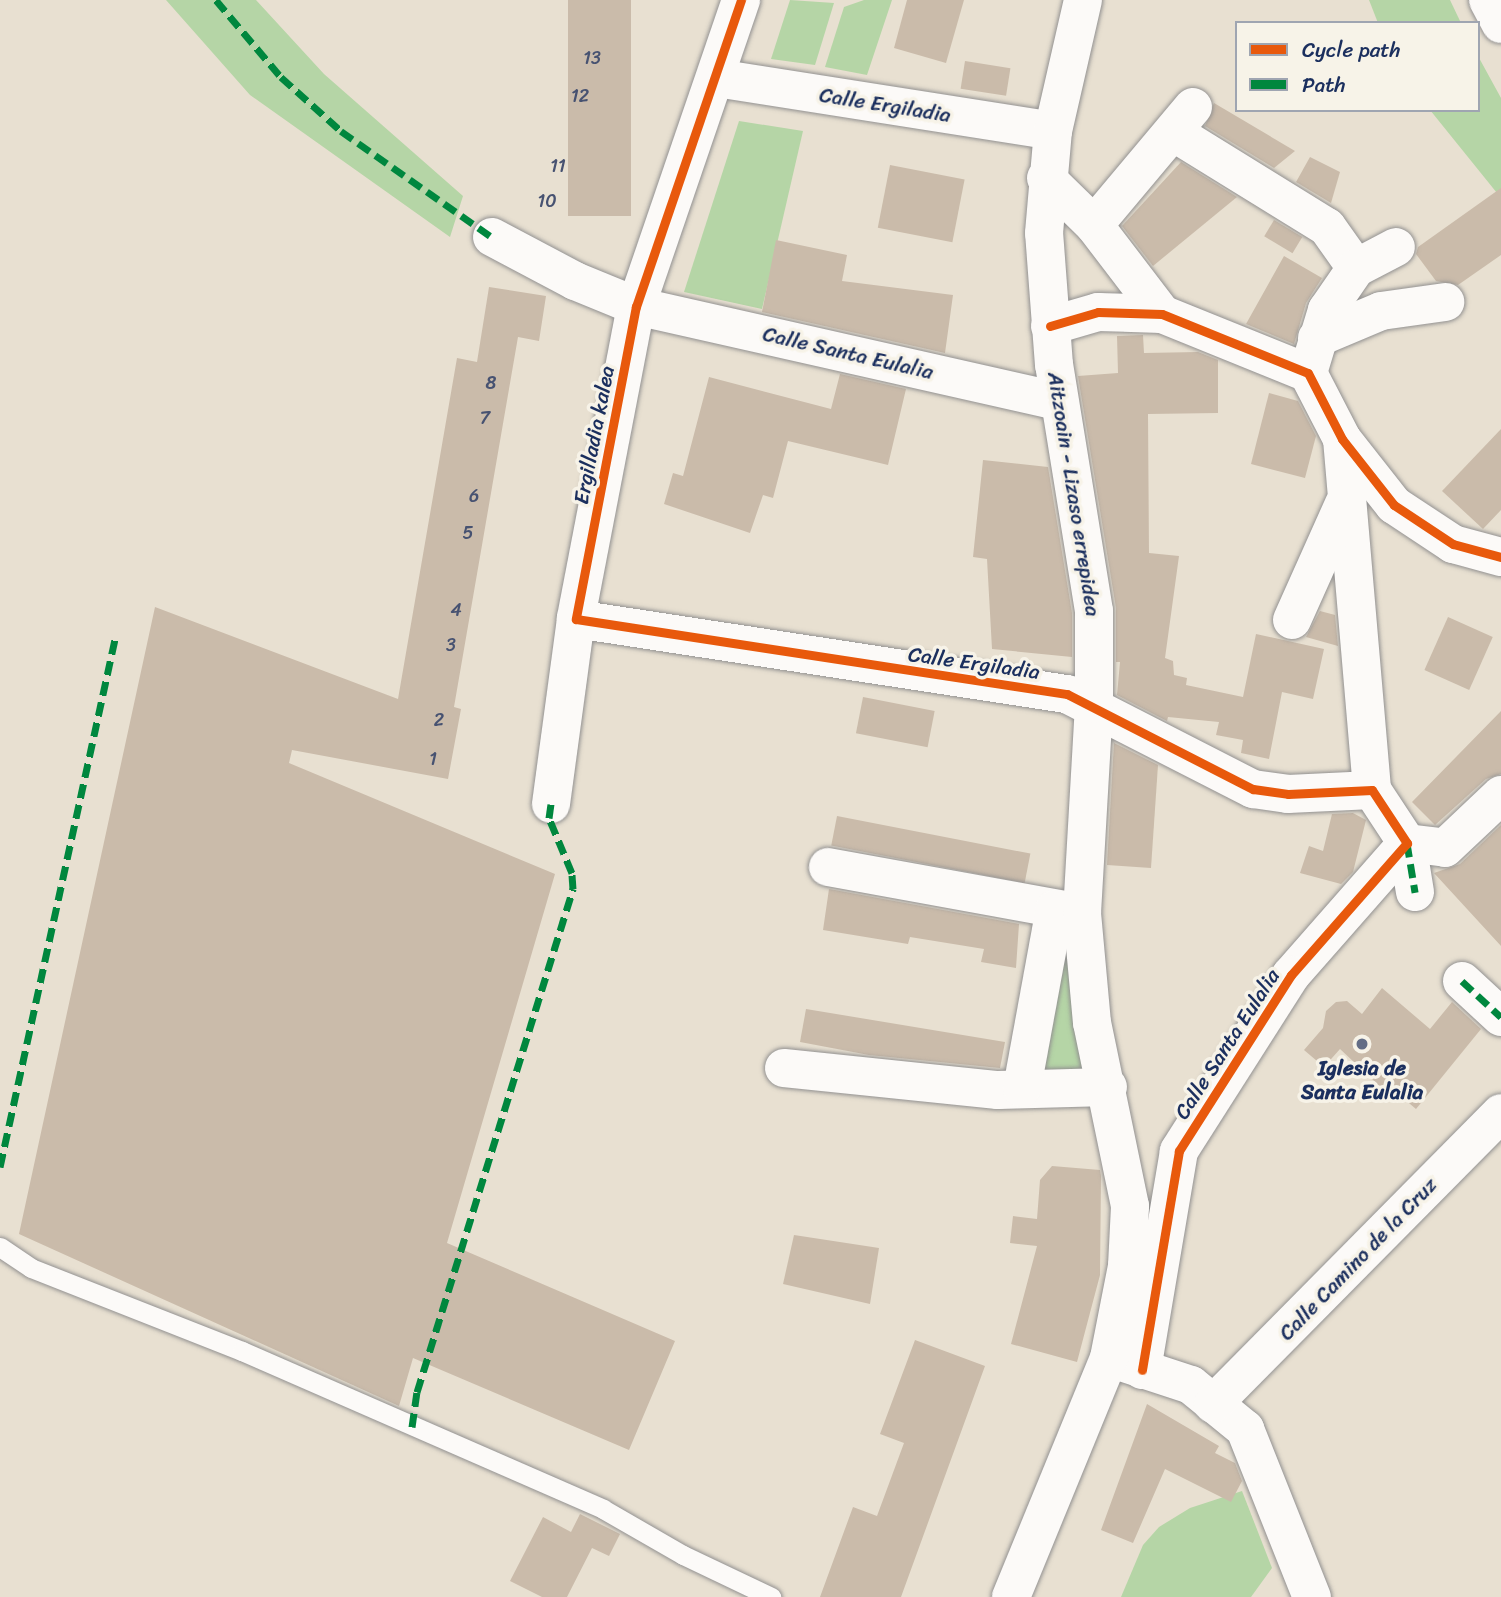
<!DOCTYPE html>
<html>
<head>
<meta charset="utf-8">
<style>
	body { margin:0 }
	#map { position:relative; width:1501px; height:1597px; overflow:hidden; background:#e8e0d1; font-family:Sriracha,sans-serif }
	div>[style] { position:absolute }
	.green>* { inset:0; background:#b5d5a6 }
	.building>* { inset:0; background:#cabbaa; transform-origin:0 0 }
	.roads { filter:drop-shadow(0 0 2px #929191) drop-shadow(0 0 2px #929191) }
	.lane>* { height:19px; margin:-9.5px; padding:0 9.5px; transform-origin:9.5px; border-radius:9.5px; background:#fcfaf8 }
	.street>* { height:38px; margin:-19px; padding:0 19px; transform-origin:19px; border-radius:19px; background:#fcfaf8 }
	.secondary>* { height:38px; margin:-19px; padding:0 19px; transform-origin:19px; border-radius:19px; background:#fcfaf8 }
	.quiet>* { height:7px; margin-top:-3.5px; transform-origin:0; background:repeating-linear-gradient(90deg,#00873e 0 14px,transparent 0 21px) }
	.cycleway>* { height:9px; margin:-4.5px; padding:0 4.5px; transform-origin:4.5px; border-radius:4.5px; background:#e8590c }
	.dots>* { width:19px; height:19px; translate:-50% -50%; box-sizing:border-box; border:4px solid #f7f3e8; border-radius:50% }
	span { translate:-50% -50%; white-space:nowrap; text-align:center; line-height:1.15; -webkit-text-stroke:7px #f7f3e8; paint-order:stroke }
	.number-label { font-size:18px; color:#475271 }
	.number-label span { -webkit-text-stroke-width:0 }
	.street-label { font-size:21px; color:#1b2f5e }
	.poi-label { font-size:21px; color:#1b2f5e; font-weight:700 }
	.legend { position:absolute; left:1235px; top:21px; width:245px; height:91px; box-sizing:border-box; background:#f7f3e8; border:2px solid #9fa5b1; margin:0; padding:9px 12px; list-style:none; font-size:21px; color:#1b2f5e }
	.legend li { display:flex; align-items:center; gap:14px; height:35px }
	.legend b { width:35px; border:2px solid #9fa5b1 }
</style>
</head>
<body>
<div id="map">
	<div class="green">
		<i style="clip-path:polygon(166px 0,256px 0,324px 74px,463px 196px,450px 237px,250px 95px)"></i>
		<i style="clip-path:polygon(790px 0,834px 3px,815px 65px,771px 59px)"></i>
		<i style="clip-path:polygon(864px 0,892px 0,867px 75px,825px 67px,844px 7px)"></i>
		<i style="clip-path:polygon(1369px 0,1450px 0,1461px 23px,1378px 23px)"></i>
		<i style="clip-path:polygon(1478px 56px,1501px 98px,1501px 198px,1430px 110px,1478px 110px)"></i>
		<i style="clip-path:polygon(739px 121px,803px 131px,762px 309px,684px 292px)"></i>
		<i style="clip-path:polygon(1066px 934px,1083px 1069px,1046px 1074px,1040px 1067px)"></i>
		<i style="clip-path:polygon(1242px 1491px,1272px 1568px,1251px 1597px,1121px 1597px,1143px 1545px,1159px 1527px,1190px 1508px)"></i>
	</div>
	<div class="building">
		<i style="left:568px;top:0;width:63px;height:216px"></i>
		<i style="clip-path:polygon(907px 0,964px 0,946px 63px,894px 48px)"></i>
		<i style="left:965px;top:61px;width:46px;height:28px;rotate:9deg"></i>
		<i style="clip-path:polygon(1214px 103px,1295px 151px,1274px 168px,1205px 126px)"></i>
		<i style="clip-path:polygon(1310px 157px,1340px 172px,1331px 203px,1296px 182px)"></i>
		<i style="clip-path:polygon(1181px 162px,1237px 197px,1153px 266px,1122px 226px)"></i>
		<i style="left:890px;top:165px;width:76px;height:64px;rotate:11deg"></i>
		<i style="clip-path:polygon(1501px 188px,1501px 255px,1458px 285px,1436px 281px,1416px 254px,1418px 247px)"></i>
		<i style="left:1274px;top:220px;width:33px;height:19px;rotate:31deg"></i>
		<i style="clip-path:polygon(776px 240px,847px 255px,842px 281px,953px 295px,945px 353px,762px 312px)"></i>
		<i style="clip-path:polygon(1284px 256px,1322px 278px,1306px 303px,1294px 344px,1246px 324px)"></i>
		<i style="clip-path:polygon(489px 287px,546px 296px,539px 341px,518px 337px,454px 707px,461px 709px,448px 779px,292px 750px,289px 763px,555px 874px,447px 1243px,675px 1341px,629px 1450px,413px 1358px,399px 1406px,19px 1234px,155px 607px,398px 699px,457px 358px,477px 362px)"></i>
		<i style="clip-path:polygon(1143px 335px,1144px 353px,1198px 352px,1218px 360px,1218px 413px,1148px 414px,1149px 553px,1179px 556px,1165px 658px,1173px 661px,1174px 675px,1187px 678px,1186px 685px,1243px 697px,1256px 634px,1324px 649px,1313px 699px,1282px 692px,1269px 759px,1241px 753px,1243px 740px,1216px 735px,1219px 722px,1168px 717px,1167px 721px,1117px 695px,1120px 662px,1116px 662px,1116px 608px,1078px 376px,1118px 373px,1117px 336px)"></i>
		<i style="clip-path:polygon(840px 374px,906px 389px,888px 465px,788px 441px,773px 498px,763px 495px,750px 533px,664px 504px,673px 473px,683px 476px,709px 377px,831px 409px)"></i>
		<i style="clip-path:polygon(1269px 393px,1298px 401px,1316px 436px,1305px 478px,1251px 464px)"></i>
		<i style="clip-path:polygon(1501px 429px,1501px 510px,1483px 529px,1442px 491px)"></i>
		<i style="clip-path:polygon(983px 460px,1048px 467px,1072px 613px,1072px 657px,992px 649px,987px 559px,973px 557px)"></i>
		<i style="clip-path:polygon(1320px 611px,1335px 615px,1338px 646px,1306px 637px)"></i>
		<i style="left:1448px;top:617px;width:49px;height:58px;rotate:24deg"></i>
		<i style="left:863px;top:697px;width:73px;height:37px;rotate:11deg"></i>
		<i style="clip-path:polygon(1501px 711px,1501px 774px,1486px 779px,1435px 825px,1412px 802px)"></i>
		<i style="clip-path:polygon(1114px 743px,1158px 765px,1151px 868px,1107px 865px)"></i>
		<i style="clip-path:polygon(1353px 813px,1366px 820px,1353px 872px,1341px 884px,1300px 873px,1309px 846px,1323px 851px,1332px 814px)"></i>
		<i style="left:837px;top:816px;width:197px;height:30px;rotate:11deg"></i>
		<i style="clip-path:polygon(1501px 825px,1501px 946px,1434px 873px,1460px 864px)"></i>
		<i style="clip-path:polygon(829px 889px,1019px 924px,1016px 968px,981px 962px,984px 949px,910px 937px,908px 944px,823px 930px)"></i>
		<i style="clip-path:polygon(1382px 988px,1430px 1029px,1452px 1002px,1481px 1029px,1416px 1109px,1391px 1088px,1387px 1093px,1340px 1049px,1324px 1067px,1304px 1050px,1323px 1028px,1326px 1011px,1336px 1002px,1347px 1001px,1362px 1014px)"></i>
		<i style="clip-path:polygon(806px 1009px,1005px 1042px,1000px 1068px,869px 1055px,800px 1042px)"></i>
		<i style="clip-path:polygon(1052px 1166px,1100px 1170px,1101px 1176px,1100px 1275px,1077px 1362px,1011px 1344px,1037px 1246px,1010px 1243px,1013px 1216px,1037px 1219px,1040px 1180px)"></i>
		<i style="clip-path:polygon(794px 1235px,879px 1248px,870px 1304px,783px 1284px)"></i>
		<i style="clip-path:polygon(915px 1340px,985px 1366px,901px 1597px,820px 1597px,853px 1507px,877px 1516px,904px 1443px,880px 1434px)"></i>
		<i style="clip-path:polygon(1147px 1404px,1219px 1446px,1215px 1453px,1235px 1463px,1242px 1481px,1231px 1502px,1165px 1469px,1133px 1543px,1101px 1530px)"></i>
		<i style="clip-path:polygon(580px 1514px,620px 1534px,609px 1556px,592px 1548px,567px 1597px,542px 1597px,510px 1581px,543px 1517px,571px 1532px)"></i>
	</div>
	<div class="roads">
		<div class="lane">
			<i style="left:0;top:1247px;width:37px;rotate:34deg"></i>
			<i style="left:31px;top:1268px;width:227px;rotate:21.5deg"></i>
			<i style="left:242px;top:1351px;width:394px;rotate:23.6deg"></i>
			<i style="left:603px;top:1509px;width:92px;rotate:29.9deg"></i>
			<i style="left:683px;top:1555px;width:98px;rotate:25.5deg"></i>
		</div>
		<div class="street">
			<i style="left:741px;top:0;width:324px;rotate:108.9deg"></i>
			<i style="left:636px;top:306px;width:319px;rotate:100.9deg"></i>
			<i style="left:576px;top:619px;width:497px;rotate:8.7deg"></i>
			<i style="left:1067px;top:694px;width:209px;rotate:27.1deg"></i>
			<i style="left:1253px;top:789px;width:35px;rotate:8deg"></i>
			<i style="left:1288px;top:794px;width:84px;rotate:-2.7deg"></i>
			<i style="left:1372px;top:790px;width:64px;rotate:56.6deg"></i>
			<i style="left:1407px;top:843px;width:176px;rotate:131.3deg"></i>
			<i style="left:1291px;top:975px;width:209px;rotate:122.5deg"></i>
			<i style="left:1179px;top:1151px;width:222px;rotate:99.6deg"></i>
			<i style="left:1488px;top:0;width:27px;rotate:62deg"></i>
			<i style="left:716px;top:78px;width:341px;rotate:8.9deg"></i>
			<i style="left:1173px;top:132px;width:181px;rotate:31.7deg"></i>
			<i style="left:1327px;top:227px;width:50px;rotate:54.7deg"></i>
			<i style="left:1046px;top:178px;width:67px;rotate:44.4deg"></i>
			<i style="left:1094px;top:225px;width:112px;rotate:52.6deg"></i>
			<i style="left:1094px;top:225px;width:154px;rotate:-50deg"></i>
			<i style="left:492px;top:237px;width:94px;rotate:27.9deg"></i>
			<i style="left:575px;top:281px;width:66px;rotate:22.3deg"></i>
			<i style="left:636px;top:306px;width:434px;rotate:12.7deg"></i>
			<i style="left:1050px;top:326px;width:50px;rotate:-16.3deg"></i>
			<i style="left:1098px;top:312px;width:64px;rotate:1.8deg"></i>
			<i style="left:1162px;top:314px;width:157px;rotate:22deg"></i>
			<i style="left:1308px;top:373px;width:74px;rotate:62.7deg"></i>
			<i style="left:1342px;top:439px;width:84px;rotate:51.8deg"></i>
			<i style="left:1394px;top:505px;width:71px;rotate:33.5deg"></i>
			<i style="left:1453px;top:544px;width:50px;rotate:15.2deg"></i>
			<i style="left:1317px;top:338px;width:69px;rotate:-22.9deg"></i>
			<i style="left:1381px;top:311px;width:65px;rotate:-8deg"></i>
			<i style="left:1308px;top:373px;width:66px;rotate:-73.2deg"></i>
			<i style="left:1327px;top:310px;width:51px;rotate:-55.4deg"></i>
			<i style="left:1356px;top:268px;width:45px;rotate:-27.7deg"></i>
			<i style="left:1342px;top:439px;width:352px;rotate:85.1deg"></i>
			<i style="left:1292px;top:620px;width:127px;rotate:-65.9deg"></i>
			<i style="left:551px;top:804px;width:187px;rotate:-82.3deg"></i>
			<i style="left:828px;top:867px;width:258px;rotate:10.3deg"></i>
			<i style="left:1415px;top:892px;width:50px;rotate:-99.3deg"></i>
			<i style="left:1407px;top:843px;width:38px;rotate:7deg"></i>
			<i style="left:1445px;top:848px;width:77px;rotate:-43.4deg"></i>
			<i style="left:1462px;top:981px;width:53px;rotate:42.7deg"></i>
			<i style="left:784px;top:1068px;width:215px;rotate:5.9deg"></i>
			<i style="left:998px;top:1090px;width:110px;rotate:-1.6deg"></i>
			<i style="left:1022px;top:1088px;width:182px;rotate:-79.6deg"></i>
			<i style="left:1118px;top:1361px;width:77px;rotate:18.2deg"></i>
			<i style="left:1191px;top:1385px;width:70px;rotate:39.2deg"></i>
			<i style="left:1245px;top:1429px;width:181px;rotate:68.3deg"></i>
			<i style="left:1213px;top:1404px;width:409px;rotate:-45.3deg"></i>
		</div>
		<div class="secondary">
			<i style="left:1011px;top:1597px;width:258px;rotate:-67.7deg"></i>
			<i style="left:1109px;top:1358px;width:94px;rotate:-78.9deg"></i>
			<i style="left:1127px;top:1266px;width:60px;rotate:-87.1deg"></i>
			<i style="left:1130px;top:1206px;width:187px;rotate:-101.7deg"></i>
			<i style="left:1092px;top:1023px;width:110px;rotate:-95.2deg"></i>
			<i style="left:1082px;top:913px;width:209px;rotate:-86.7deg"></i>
			<i style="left:1094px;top:704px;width:93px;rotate:-90deg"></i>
			<i style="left:1094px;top:611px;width:249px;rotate:-99.2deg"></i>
			<i style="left:1054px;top:365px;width:132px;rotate:-94.3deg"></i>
			<i style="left:1044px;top:233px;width:102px;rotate:-85deg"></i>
			<i style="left:1053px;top:131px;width:134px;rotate:-77.1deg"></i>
		</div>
	</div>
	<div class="quiet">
		<i style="left:216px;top:0;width:101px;rotate:49.8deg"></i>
		<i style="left:281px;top:77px;width:81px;rotate:42deg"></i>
		<i style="left:341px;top:131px;width:184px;rotate:35.1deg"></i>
		<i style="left:1407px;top:843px;width:50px;rotate:80.7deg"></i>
		<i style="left:1462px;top:981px;width:53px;rotate:42.7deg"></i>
		<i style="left:0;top:1167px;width:540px;rotate:-77.71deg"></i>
		<i style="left:412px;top:1427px;width:35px;rotate:-82deg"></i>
		<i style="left:417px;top:1392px;width:527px;rotate:-72.77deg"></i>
		<i style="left:573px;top:889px;width:16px;rotate:-94deg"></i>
		<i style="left:572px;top:873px;width:60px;rotate:-112.7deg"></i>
		<i style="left:549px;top:818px;width:14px;rotate:-82deg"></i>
	</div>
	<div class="cycleway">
		<i style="left:741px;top:0;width:324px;rotate:108.9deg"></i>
		<i style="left:636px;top:306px;width:319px;rotate:100.9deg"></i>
		<i style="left:576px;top:619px;width:497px;rotate:8.7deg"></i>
		<i style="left:1067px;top:694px;width:209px;rotate:27.1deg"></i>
		<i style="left:1253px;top:789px;width:35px;rotate:8deg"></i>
		<i style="left:1288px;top:794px;width:84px;rotate:-2.7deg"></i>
		<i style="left:1372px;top:790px;width:64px;rotate:56.6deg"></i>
		<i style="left:1407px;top:843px;width:176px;rotate:131.3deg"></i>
		<i style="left:1291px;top:975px;width:209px;rotate:122.5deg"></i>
		<i style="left:1179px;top:1151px;width:222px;rotate:99.6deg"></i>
		<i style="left:1050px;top:326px;width:50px;rotate:-16.3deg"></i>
		<i style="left:1098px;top:312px;width:64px;rotate:1.8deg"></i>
		<i style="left:1162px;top:314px;width:157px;rotate:22deg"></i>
		<i style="left:1308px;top:373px;width:74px;rotate:62.7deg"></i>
		<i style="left:1342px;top:439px;width:84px;rotate:51.8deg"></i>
		<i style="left:1394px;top:505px;width:71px;rotate:33.5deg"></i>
		<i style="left:1453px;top:544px;width:50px;rotate:15.2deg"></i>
	</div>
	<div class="dots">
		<i style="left:1362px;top:1044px;background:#636d86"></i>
	</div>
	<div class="number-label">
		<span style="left:592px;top:58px">13</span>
		<span style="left:580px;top:96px">12</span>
		<span style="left:558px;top:166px">11</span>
		<span style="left:547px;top:201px">10</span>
		<span style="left:491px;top:383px">8</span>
		<span style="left:485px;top:418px">7</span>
		<span style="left:474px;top:496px">6</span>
		<span style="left:468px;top:533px">5</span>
		<span style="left:456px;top:610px">4</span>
		<span style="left:451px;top:645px">3</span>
		<span style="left:439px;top:720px">2</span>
		<span style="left:433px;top:759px">1</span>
	</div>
	<div class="street-label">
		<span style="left:885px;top:105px;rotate:9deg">Calle Ergiladia</span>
		<span style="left:848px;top:353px;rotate:13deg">Calle Santa Eulalia</span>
		<span style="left:594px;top:435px;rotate:-79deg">Ergilladia kalea</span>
		<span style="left:1074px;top:494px;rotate:81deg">Aitzoain - Lizaso errepidea</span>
		<span style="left:974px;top:663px;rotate:8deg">Calle Ergiladia</span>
		<span style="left:1227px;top:1044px;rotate:-57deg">Calle Santa Eulalia</span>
		<span style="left:1358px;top:1259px;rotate:-46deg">Calle Camino de la Cruz</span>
	</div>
	<div class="poi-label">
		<span style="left:1362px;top:1080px">Iglesia de<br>Santa Eulalia</span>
	</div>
	<ul class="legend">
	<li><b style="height:9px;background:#e8590c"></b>Cycle path</li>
	<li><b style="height:9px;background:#00873e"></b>Path</li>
	</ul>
</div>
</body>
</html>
